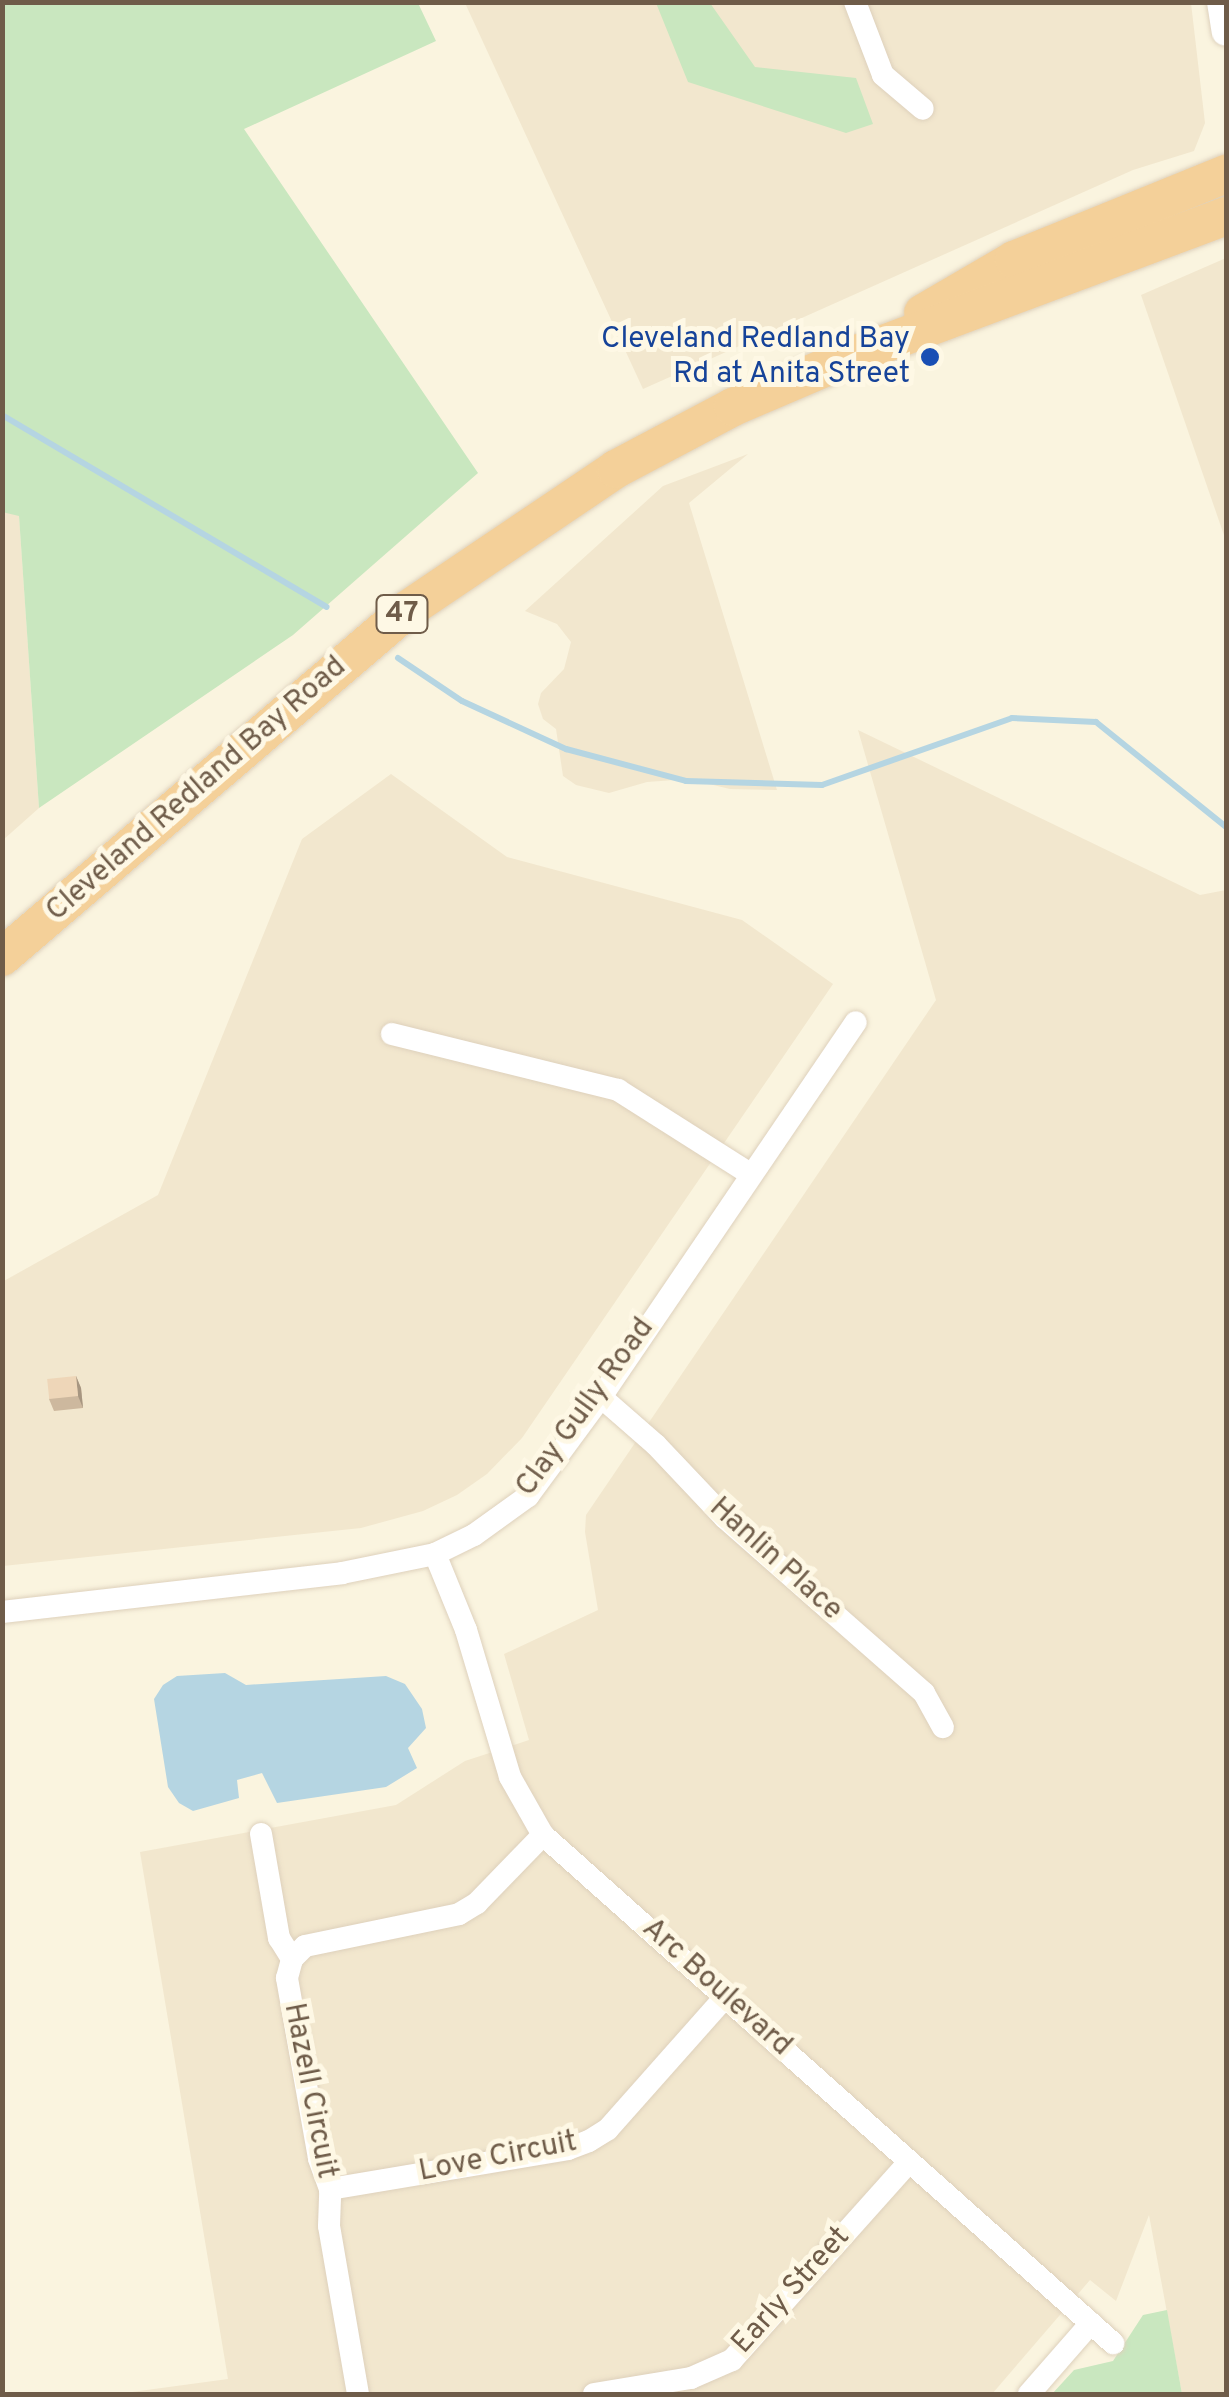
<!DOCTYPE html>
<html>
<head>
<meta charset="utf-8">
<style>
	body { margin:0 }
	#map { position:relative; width:1229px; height:2397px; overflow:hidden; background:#faf4df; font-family:Overpass,sans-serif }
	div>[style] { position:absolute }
	.residential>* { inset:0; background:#f2e7ce }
	.green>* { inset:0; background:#c9e7bf }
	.water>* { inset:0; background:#b5d5e2 }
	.stream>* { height:6px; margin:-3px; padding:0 3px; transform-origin:3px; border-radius:3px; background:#b5d5e2 }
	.roads { filter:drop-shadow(0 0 2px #ded1bc) drop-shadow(0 0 2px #ded1bc) }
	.minor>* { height:22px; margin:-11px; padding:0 11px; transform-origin:11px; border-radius:11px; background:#fff }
	.tertiary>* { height:28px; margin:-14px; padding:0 14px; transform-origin:14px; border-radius:14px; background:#fff }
	.trunk>* { height:38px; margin:-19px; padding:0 19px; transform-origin:19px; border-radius:19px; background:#f4d099 }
	.wall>* { inset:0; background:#cdb89e }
	.shaded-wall>* { inset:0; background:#a79681 }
	.building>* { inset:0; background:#eed6b8; transform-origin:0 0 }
	.dots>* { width:28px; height:28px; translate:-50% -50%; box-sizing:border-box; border:5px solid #fef8e5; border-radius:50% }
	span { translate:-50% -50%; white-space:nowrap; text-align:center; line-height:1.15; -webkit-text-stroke:10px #fef8e5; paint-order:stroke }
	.shield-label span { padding:2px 8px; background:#fef8e5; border:2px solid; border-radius:8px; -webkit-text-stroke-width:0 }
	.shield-label { font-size:28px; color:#6f5c49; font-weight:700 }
	.transit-label { font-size:30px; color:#164399 }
	.right { translate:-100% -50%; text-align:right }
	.street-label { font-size:30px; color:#6f5c49 }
	.frame { position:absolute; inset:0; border:5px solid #6f5c49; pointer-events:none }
</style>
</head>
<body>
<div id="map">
	<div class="residential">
		<i style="clip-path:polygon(465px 3px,1191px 3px,1205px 123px,1194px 151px,1133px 170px,643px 389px)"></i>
		<i style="clip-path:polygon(1226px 258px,1226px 541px,1141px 295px)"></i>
		<i style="clip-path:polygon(748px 454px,689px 503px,777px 790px,730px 789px,688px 779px,647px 782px,609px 793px,576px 785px,563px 776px,556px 729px,543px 719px,538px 704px,541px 693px,564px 669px,571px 642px,557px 624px,525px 611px,663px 486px)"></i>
		<i style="clip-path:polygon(3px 512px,19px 515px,39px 808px,3px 840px)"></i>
		<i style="clip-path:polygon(858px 730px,1200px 895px,1226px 890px,1226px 2394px,1182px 2394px,1149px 2215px,1116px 2301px,1090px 2280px,992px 2394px,117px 2394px,228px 2379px,140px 1852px,396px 1805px,465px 1761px,529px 1740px,504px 1654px,598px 1610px,585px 1532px,586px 1515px,936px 1000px)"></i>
		<i style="clip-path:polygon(391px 774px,507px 857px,742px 920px,833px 984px,522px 1438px,487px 1474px,457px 1495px,423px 1511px,361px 1528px,3px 1566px,2px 1282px,158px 1195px,302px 839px)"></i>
	</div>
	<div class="green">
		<i style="clip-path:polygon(2px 3px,418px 3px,436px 41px,244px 129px,478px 473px,293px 635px,39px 808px,19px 516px,2px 512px)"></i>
		<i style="clip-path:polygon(656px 3px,710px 3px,755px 67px,856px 78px,873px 124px,846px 133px,688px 82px)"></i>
		<i style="clip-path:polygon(1167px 2310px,1182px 2394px,1052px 2394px,1074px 2370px,1113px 2361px,1143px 2315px)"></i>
	</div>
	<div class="water">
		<i style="clip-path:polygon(225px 1673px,246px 1685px,386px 1676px,405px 1684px,422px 1709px,426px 1728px,408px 1748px,417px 1768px,386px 1787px,277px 1803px,262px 1773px,237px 1780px,239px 1798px,193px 1811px,179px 1803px,168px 1787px,154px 1699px,163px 1685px,177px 1676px)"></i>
	</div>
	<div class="stream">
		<i style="left:2px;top:415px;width:377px;rotate:30.6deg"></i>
		<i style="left:398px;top:658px;width:77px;rotate:33.9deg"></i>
		<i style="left:462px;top:701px;width:115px;rotate:24.8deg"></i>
		<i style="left:566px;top:749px;width:124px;rotate:14.9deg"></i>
		<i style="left:686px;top:781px;width:136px;rotate:1.7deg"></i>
		<i style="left:822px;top:785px;width:201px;rotate:-19.4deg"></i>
		<i style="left:1012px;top:718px;width:84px;rotate:2.7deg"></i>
		<i style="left:1096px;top:722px;width:167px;rotate:38.9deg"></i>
	</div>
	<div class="roads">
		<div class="minor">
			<i style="left:855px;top:2px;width:78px;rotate:69deg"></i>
			<i style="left:883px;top:75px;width:52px;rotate:40.4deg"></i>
			<i style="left:392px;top:1034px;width:233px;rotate:13.9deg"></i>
			<i style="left:618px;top:1090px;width:155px;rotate:32.4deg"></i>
			<i style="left:601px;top:1397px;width:73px;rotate:41.1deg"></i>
			<i style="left:656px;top:1445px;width:100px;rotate:46.6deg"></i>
			<i style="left:725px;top:1518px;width:265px;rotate:41.3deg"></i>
			<i style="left:924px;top:1693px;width:39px;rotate:61deg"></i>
			<i style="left:435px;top:1554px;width:82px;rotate:67.8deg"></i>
			<i style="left:466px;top:1630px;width:153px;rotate:73.3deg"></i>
			<i style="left:510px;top:1777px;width:67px;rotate:60.4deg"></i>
			<i style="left:543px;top:1835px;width:764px;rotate:41.71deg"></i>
			<i style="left:2px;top:1612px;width:342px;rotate:-6.5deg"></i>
			<i style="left:342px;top:1573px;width:95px;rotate:-11.5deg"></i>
			<i style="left:435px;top:1554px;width:43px;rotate:-26deg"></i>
			<i style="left:474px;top:1535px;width:67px;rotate:-35.8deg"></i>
			<i style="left:528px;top:1496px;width:123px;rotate:-53.6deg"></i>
			<i style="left:601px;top:1397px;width:453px;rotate:-55.8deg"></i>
			<i style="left:261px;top:1834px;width:106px;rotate:80.2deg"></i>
			<i style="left:279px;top:1938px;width:25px;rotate:58deg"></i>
			<i style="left:330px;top:2189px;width:241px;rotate:-9.5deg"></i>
			<i style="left:568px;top:2149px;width:22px;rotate:-21deg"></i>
			<i style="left:589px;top:2141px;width:22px;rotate:-32deg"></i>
			<i style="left:608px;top:2129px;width:176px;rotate:-48.4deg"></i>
			<i style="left:358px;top:2394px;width:170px;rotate:-99.8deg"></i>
			<i style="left:329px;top:2226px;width:37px;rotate:-88deg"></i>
			<i style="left:330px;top:2189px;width:33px;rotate:-110deg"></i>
			<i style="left:319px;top:2158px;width:183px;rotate:-100.1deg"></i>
			<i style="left:287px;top:1978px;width:20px;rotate:-75deg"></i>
			<i style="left:292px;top:1959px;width:18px;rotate:-45deg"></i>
			<i style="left:305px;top:1946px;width:157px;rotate:-11.7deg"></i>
			<i style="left:459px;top:1914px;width:21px;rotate:-31deg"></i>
			<i style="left:477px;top:1903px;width:95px;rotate:-45.9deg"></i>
			<i style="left:594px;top:2394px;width:98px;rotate:-9.4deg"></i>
			<i style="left:691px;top:2378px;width:45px;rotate:-23.7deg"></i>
			<i style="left:732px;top:2360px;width:266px;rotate:-48.2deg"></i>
			<i style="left:1029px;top:2394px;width:94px;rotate:-48.9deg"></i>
		</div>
		<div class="tertiary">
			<i style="left:1221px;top:2px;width:30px;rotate:81deg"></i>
		</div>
		<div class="trunk">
			<i style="left:923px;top:313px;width:105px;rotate:-30.2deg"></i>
			<i style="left:1014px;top:260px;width:229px;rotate:-22.1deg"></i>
			<i style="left:2px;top:957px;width:533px;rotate:-40.59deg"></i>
			<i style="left:407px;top:610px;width:252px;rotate:-34deg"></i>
			<i style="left:616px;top:469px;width:132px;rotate:-27.9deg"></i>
			<i style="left:733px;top:407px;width:135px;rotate:-23.1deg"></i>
			<i style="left:857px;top:354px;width:394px;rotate:-20.5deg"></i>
		</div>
	</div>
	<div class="wall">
		<i style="clip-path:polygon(76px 1376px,81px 1388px,83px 1408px,54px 1411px,49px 1399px)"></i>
	</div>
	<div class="shaded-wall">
		<i style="clip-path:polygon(76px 1376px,81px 1388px,83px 1408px,78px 1396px)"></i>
	</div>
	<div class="building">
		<i style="left:76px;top:1376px;width:20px;height:29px;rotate:84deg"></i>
	</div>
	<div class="dots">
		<i style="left:930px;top:357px;background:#1a4fb4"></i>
	</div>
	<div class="shield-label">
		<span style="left:402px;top:614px">47</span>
	</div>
	<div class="transit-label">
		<span class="right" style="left:910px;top:357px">Cleveland Redland Bay<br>Rd at Anita Street</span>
	</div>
	<div class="street-label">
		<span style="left:197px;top:790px;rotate:-41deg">Cleveland Redland Bay Road</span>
		<span style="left:586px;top:1408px;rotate:-54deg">Clay Gully Road</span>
		<span style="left:775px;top:1560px;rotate:42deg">Hanlin Place</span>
		<span style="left:716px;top:1988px;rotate:42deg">Arc Boulevard</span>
		<span style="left:309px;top:2091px;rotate:79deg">Hazell Circuit</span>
		<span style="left:498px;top:2158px;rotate:-11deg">Love Circuit</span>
		<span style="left:792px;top:2291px;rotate:-48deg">Early Street</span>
	</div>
	<div class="frame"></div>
</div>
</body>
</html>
